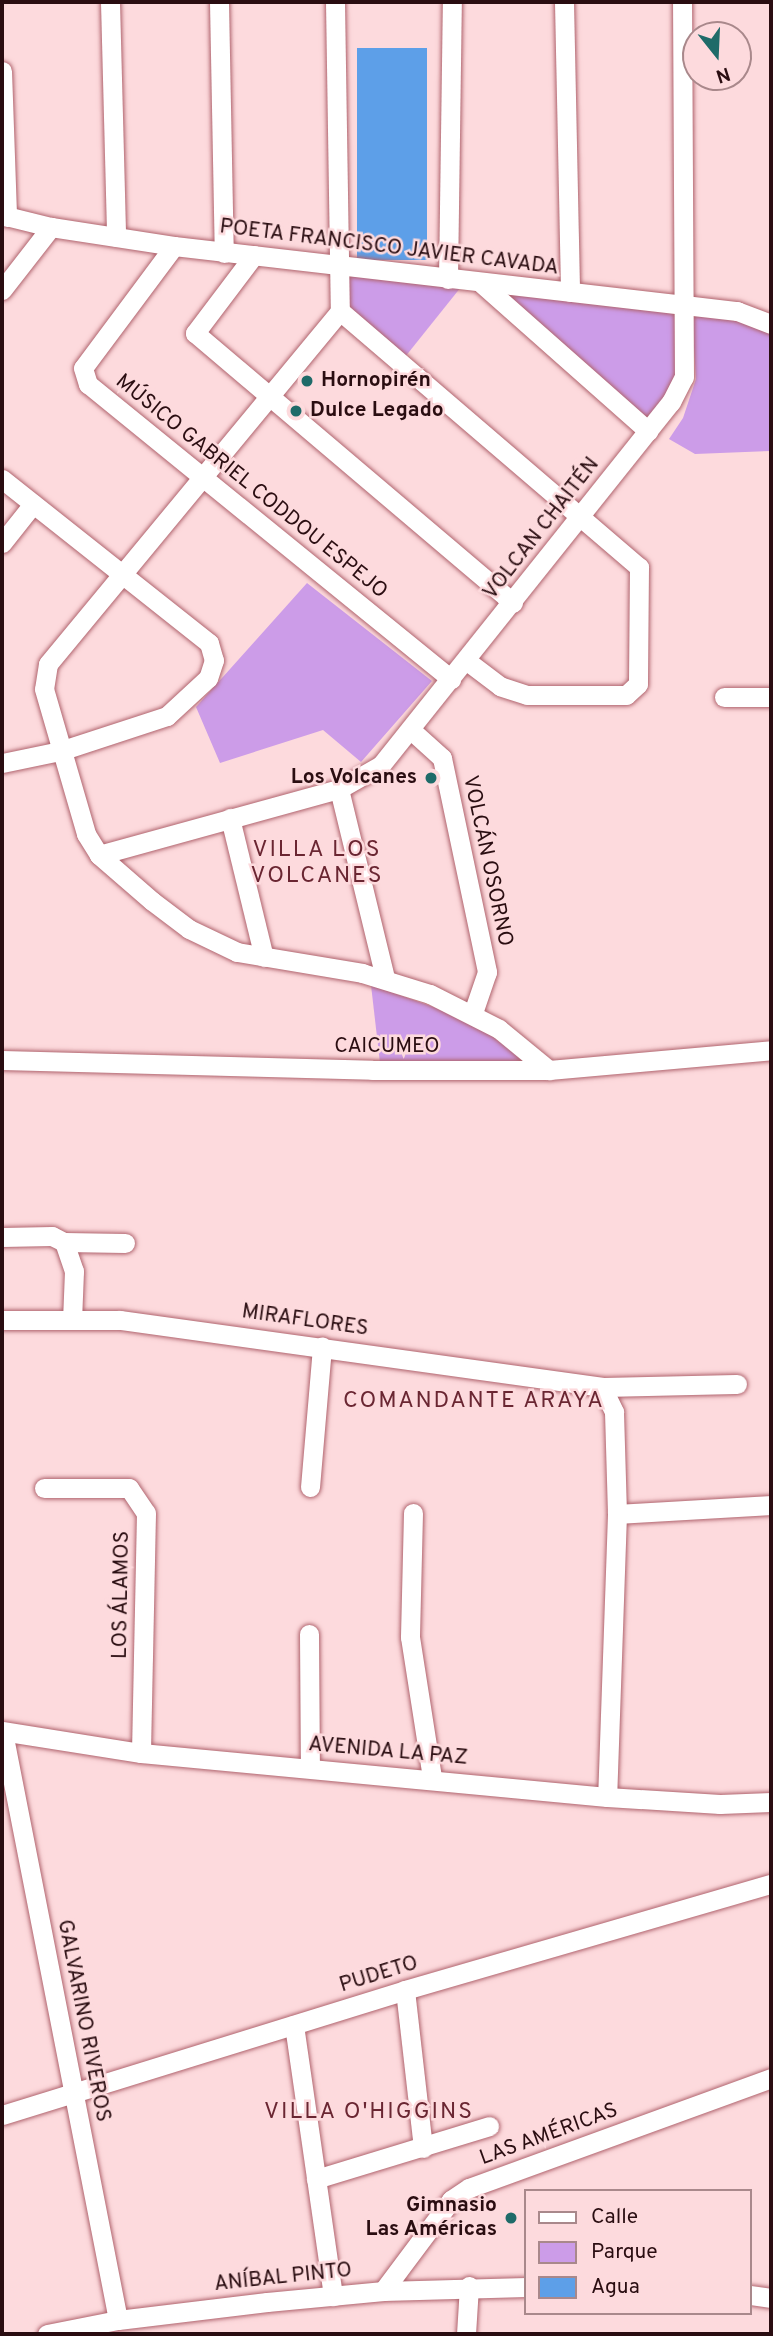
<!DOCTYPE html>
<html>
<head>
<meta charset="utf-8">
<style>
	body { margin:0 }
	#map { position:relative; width:773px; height:2336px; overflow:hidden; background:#fddadd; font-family:Overpass,sans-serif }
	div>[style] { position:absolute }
	.green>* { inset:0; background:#cc9ce8 }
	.water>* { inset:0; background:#5d9fe8; transform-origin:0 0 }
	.roads { filter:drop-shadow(0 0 2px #b0646e) drop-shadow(0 0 2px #b0646e) }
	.minor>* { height:19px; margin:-9.5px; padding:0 9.5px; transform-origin:9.5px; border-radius:9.5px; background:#fff }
	.dots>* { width:19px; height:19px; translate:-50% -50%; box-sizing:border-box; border:4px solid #fddadd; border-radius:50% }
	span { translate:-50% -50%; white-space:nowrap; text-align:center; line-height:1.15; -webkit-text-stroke:5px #fddadd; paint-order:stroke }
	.street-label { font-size:21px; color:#2a0d11 }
	.poi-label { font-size:21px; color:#2a0d11; font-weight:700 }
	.left { translate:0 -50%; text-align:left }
	.right { translate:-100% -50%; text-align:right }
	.neighbourhood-label { font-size:23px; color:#6a2632; letter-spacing:2px }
	.frame { position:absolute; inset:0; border:4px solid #2a0d11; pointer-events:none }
	.legend { position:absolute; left:524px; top:2189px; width:228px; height:126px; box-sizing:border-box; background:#fddadd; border:2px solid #a9888b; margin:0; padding:9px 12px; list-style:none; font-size:21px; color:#2a0d11 }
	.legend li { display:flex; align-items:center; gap:14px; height:35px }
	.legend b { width:35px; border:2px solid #a9888b }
	.north { position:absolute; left:682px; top:21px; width:70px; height:70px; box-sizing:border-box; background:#fddadd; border:2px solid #a9888b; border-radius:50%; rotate:162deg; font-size:19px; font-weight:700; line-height:28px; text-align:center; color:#2a0d11 }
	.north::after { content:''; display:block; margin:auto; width:24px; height:32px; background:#1f6b69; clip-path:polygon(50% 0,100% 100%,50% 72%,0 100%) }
</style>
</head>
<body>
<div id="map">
	<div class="green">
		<i style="clip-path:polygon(342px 271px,461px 287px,405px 357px,345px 309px)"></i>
		<i style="clip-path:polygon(482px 284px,683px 307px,684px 377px,648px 431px)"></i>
		<i style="clip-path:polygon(692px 315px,733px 318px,771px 334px,771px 451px,695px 454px,669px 439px,683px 418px,696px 379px)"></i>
		<i style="clip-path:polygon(307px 583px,432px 681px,361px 762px,323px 730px,220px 763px,196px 707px)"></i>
		<i style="clip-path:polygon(371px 985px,470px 1020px,529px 1064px,380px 1063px)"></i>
	</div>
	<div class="water">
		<i style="left:357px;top:48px;width:70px;height:212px"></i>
	</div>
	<div class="roads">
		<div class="minor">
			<i style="left:110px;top:2px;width:235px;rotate:88.5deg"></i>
			<i style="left:219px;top:2px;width:251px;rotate:88.9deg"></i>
			<i style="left:335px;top:2px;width:309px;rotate:89.1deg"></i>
			<i style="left:340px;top:311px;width:458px;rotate:129.6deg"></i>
			<i style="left:48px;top:664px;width:25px;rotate:99deg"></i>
			<i style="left:44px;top:689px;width:151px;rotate:73.8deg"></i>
			<i style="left:86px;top:834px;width:25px;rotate:58deg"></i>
			<i style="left:99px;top:855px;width:70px;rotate:41deg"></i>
			<i style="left:152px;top:901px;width:46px;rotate:37.1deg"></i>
			<i style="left:189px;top:929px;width:53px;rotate:25.6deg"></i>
			<i style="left:237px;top:952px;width:127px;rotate:9.5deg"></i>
			<i style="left:362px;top:973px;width:71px;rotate:17.2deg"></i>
			<i style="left:430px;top:994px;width:77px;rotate:26.9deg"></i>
			<i style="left:499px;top:1029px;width:65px;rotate:39.4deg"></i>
			<i style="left:564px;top:2px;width:290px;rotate:88.8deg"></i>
			<i style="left:2px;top:71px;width:146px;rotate:88deg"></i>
			<i style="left:2px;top:215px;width:50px;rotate:13.8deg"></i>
			<i style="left:51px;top:227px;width:124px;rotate:8.8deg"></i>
			<i style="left:174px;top:246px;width:567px;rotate:6.59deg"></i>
			<i style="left:737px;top:311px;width:36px;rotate:21deg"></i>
			<i style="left:174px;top:246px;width:152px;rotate:126.7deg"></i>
			<i style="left:83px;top:368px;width:17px;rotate:73deg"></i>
			<i style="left:88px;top:384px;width:468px;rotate:39.1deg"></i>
			<i style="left:254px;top:255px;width:98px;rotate:127.1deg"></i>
			<i style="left:195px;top:333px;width:417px;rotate:40.3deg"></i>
			<i style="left:448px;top:279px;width:277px;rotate:-89.2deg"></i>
			<i style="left:482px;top:284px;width:222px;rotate:41.5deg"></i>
			<i style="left:2px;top:290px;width:80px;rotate:-52.1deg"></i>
			<i style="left:340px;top:311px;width:394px;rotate:40.6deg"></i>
			<i style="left:639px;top:567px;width:117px;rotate:90.5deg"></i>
			<i style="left:638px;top:684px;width:16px;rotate:137deg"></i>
			<i style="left:626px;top:695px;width:99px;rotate:180deg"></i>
			<i style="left:527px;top:695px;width:28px;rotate:-162deg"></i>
			<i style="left:500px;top:686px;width:41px;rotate:-142.9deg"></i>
			<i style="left:2px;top:479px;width:264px;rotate:38.4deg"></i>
			<i style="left:209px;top:643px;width:18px;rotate:74deg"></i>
			<i style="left:214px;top:660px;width:19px;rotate:108deg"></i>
			<i style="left:208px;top:678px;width:56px;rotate:137.2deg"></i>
			<i style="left:167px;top:716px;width:113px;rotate:161.9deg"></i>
			<i style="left:60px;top:751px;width:59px;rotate:168.3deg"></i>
			<i style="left:2px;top:543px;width:50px;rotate:-51.5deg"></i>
			<i style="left:724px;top:697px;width:47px"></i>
			<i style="left:411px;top:730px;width:42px;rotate:42.1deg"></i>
			<i style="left:442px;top:758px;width:219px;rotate:78.1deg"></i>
			<i style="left:487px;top:972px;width:43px;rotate:108.9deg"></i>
			<i style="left:339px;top:789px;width:195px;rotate:76.3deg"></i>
			<i style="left:230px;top:818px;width:143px;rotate:76.3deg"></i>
			<i style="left:99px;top:855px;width:249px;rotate:-15.4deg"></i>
			<i style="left:339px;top:789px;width:48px;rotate:-29.7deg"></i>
			<i style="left:381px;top:765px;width:465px;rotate:-51.4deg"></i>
			<i style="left:671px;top:402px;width:28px;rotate:-63deg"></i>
			<i style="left:684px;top:377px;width:375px;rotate:-90.3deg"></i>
			<i style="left:2px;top:1060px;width:370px;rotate:1.5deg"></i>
			<i style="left:372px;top:1070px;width:177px"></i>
			<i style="left:549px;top:1070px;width:223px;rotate:-5.1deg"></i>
			<i style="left:2px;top:1237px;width:50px;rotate:-1.1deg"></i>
			<i style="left:52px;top:1236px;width:13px;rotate:27deg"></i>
			<i style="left:64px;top:1242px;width:31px;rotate:71deg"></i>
			<i style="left:74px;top:1271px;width:49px;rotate:92.3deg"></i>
			<i style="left:64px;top:1242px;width:61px;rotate:0.9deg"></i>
			<i style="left:2px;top:1320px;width:118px"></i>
			<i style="left:120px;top:1320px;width:487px;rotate:7.9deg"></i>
			<i style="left:602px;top:1387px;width:28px;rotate:64deg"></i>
			<i style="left:614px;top:1412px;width:102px;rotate:88.3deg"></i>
			<i style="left:617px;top:1514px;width:283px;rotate:92deg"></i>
			<i style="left:602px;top:1387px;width:135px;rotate:-1.3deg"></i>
			<i style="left:310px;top:1487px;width:141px;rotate:-85.1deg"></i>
			<i style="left:44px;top:1488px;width:85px"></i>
			<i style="left:129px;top:1488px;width:30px;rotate:56deg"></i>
			<i style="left:146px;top:1513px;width:240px;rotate:91.2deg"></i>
			<i style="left:413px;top:1513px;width:124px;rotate:91.4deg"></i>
			<i style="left:410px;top:1637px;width:143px;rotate:81.1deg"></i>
			<i style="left:617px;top:1514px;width:154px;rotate:-3.3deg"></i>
			<i style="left:309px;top:1634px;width:133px;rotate:89.6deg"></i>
			<i style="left:2px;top:1731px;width:141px;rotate:9deg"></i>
			<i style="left:141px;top:1753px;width:468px;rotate:5.4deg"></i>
			<i style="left:607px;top:1797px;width:113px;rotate:3.5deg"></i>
			<i style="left:720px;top:1804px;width:51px;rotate:-2.2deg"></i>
			<i style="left:3px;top:1732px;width:599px;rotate:78.93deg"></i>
			<i style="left:405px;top:1990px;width:159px;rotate:83.5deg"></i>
			<i style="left:294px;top:2025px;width:274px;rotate:81.8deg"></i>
			<i style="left:2px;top:2115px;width:422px;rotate:-17.2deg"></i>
			<i style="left:405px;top:1990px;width:381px;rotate:-16.2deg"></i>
			<i style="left:316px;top:2179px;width:181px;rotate:-17deg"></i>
			<i style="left:383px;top:2291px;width:114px;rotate:-53.2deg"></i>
			<i style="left:451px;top:2200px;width:22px;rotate:-34deg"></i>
			<i style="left:469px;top:2188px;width:321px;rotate:-20deg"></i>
			<i style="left:750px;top:2295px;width:21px;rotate:8deg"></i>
			<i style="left:47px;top:2334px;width:72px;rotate:-11.2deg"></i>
			<i style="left:118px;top:2320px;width:150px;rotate:-6.9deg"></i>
			<i style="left:267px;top:2302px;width:117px;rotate:-5.4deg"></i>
			<i style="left:383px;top:2291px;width:143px;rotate:-1.6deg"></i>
			<i style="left:466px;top:2334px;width:48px;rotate:-86.4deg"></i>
		</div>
	</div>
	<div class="dots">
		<i style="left:307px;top:381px;background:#1f6b69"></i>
		<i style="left:296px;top:411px;background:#1f6b69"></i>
		<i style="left:431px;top:778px;background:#1f6b69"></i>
		<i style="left:511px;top:2218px;background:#1f6b69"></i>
	</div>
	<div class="street-label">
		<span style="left:389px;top:248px;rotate:7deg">POETA FRANCISCO JAVIER CAVADA</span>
		<span style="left:251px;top:487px;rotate:39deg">MÚSICO GABRIEL CODDOU ESPEJO</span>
		<span style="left:542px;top:529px;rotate:-52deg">VOLCAN CHAITÉN</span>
		<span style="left:487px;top:861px;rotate:78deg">VOLCÁN OSORNO</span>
		<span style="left:387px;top:1047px">CAICUMEO</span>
		<span style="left:305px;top:1321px;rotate:8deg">MIRAFLORES</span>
		<span style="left:122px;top:1595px;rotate:-89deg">LOS ÁLAMOS</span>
		<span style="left:388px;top:1752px;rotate:5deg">AVENIDA LA PAZ</span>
		<span style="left:379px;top:1975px;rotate:-17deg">PUDETO</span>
		<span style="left:83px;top:2021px;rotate:79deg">GALVARINO RIVEROS</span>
		<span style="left:549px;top:2135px;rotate:-20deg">LAS AMÉRICAS</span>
		<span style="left:283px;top:2278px;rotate:-6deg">ANÍBAL PINTO</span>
	</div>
	<div class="poi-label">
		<span class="left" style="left:321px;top:381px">Hornopirén</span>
		<span class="left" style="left:310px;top:411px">Dulce Legado</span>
		<span class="right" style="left:417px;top:778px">Los Volcanes</span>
		<span class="right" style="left:497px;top:2218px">Gimnasio<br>Las Américas</span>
	</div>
	<div class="neighbourhood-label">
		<span style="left:317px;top:864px">VILLA LOS<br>VOLCANES</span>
		<span style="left:474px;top:1402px">COMANDANTE ARAYA</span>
		<span style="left:369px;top:2113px">VILLA O'HIGGINS</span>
	</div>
	<div class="frame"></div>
	<ul class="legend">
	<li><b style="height:9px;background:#fff"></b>Calle</li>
	<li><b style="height:19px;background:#cc9ce8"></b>Parque</li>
	<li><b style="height:19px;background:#5d9fe8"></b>Agua</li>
	</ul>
	<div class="north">N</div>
</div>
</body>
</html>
